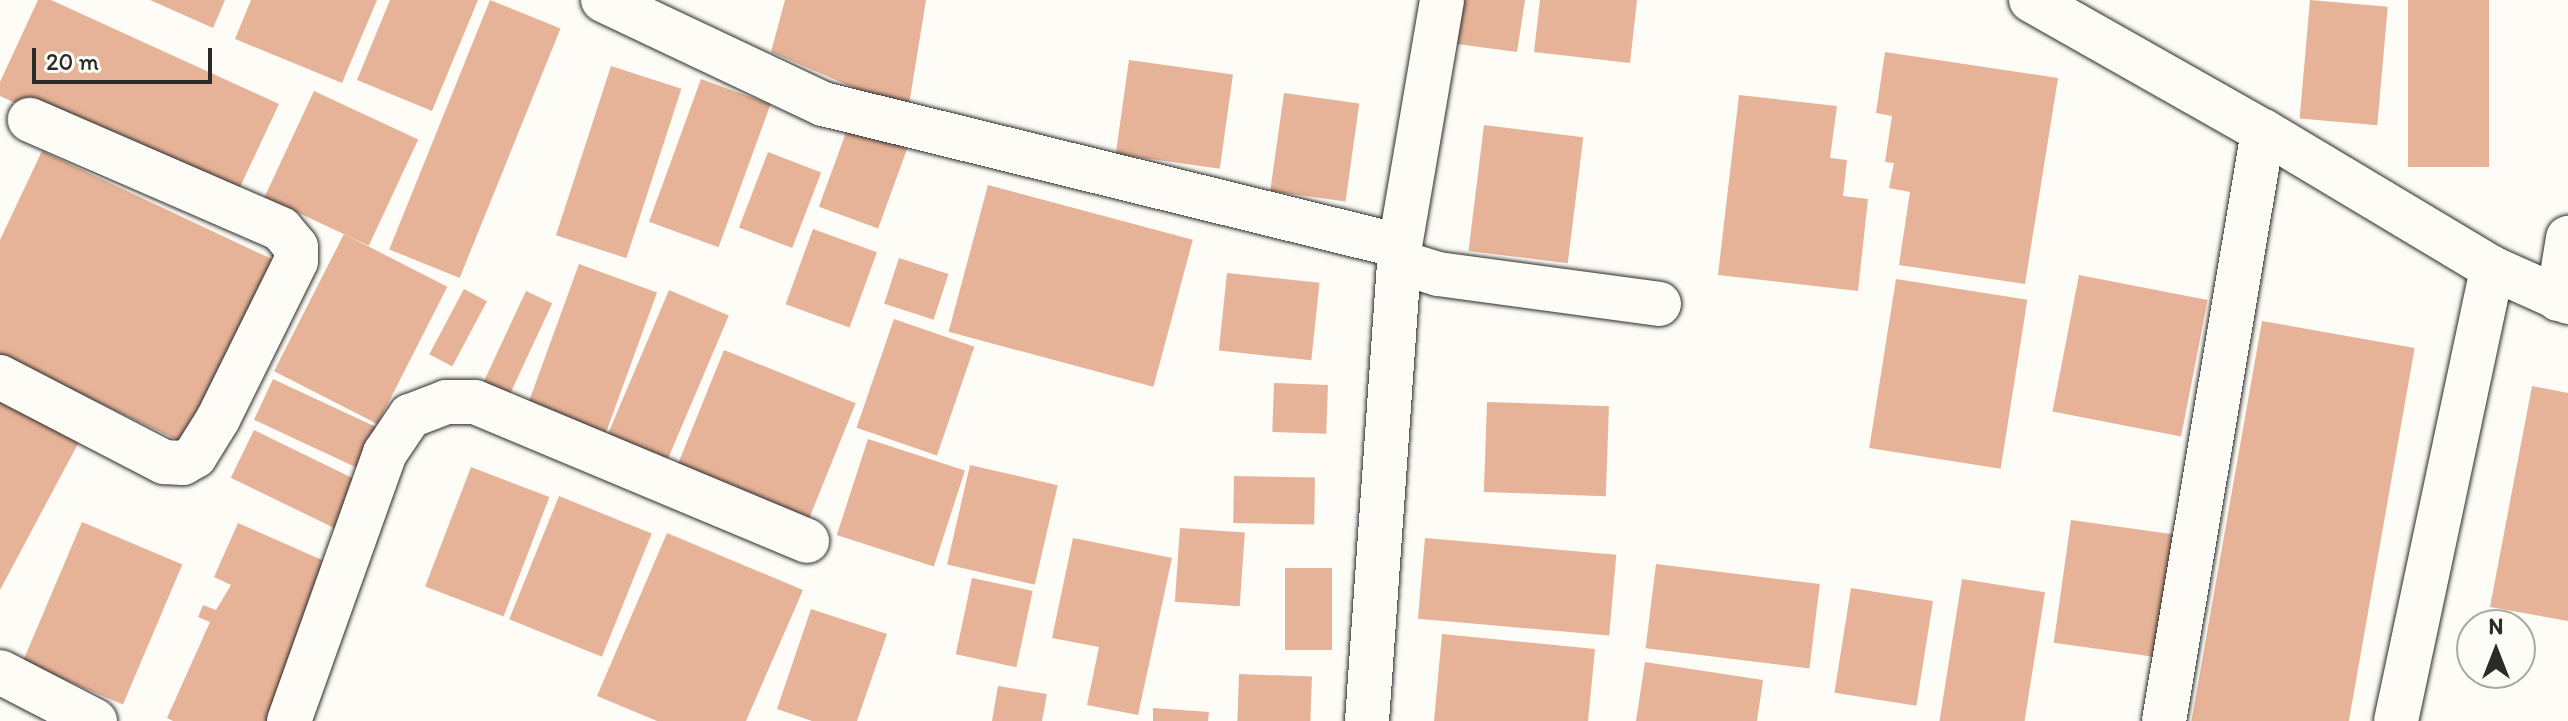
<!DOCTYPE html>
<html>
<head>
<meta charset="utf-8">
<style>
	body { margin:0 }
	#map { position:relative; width:2568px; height:721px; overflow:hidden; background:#fdfcf7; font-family:Itim,sans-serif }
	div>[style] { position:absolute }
	.building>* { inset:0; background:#e6b398; transform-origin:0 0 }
	.roads { filter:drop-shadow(0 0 2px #2b2b2b) drop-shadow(0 0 2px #2b2b2b) }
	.street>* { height:44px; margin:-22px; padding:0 22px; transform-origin:22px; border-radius:22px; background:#fdfcf7 }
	span { translate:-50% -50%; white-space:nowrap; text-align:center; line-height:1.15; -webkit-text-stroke:6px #fdfcf7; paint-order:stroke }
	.north { position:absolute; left:2456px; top:609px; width:80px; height:80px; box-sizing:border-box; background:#fdfcf7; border:2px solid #a9a8a5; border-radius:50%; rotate:0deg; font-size:22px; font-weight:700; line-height:32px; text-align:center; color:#2b2b2b }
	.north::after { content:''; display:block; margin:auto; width:28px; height:36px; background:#2b2b2b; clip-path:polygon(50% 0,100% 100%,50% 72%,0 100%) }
	.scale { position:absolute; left:32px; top:48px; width:180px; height:36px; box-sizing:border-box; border:4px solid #2b2b2b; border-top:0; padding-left:10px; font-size:24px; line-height:28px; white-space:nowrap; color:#2b2b2b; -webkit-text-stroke:6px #fdfcf7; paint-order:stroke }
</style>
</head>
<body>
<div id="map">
	<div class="building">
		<i style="clip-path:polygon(38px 0,51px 0,279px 104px,233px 202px,0 96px,0 82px)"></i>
		<i style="clip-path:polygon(150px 0,225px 0,213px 28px)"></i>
		<i style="clip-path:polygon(251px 0,377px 0,342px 83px,235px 39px)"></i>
		<i style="clip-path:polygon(390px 0,478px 0,432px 111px,357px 80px)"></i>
		<i style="left:490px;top:0;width:76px;height:269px;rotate:22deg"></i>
		<i style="clip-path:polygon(785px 0,926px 0,908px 111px,771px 52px)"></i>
		<i style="clip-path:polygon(1463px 0,1525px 0,1517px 52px,1457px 44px)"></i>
		<i style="clip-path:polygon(1540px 0,1637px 0,1630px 63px,1534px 52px)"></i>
		<i style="left:2310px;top:0;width:78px;height:119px;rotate:5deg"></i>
		<i style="left:2408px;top:0;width:81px;height:167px"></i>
		<i style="clip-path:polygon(1885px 52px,2058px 78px,2025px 284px,1899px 265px,1910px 192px,1889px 188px,1894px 163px,1885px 162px,1892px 116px,1876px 113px)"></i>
		<i style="left:1129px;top:60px;width:105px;height:95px;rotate:8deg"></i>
		<i style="left:611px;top:66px;width:74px;height:178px;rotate:18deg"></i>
		<i style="left:701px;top:79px;width:74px;height:152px;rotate:20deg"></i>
		<i style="left:314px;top:91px;width:115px;height:117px;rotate:25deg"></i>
		<i style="left:1284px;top:93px;width:76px;height:99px;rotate:8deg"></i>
		<i style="clip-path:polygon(1739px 95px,1837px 106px,1830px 158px,1847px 160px,1843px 196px,1868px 199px,1858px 291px,1718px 275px)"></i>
		<i style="left:1484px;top:125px;width:100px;height:127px;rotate:7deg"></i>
		<i style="left:848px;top:127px;width:63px;height:85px;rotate:20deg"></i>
		<i style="clip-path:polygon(42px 151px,278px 262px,190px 446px,0 356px,0 240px)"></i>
		<i style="left:768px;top:152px;width:57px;height:81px;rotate:21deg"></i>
		<i style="left:988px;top:185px;width:212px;height:152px;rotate:15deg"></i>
		<i style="left:813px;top:229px;width:68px;height:80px;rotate:20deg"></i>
		<i style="left:344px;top:234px;width:116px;height:154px;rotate:27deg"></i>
		<i style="left:899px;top:258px;width:52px;height:48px;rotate:18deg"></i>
		<i style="left:579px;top:264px;width:83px;height:160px;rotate:20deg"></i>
		<i style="left:1227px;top:273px;width:93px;height:78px;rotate:6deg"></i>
		<i style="left:2079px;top:275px;width:131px;height:139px;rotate:11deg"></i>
		<i style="left:1896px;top:279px;width:133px;height:171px;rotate:9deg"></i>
		<i style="left:464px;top:289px;width:26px;height:74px;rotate:28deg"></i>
		<i style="left:669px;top:290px;width:65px;height:158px;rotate:23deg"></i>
		<i style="left:526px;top:291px;width:29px;height:105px;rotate:25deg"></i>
		<i style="left:894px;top:319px;width:85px;height:115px;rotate:19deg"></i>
		<i style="left:2262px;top:321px;width:155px;height:407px;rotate:10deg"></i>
		<i style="left:724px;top:350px;width:142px;height:124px;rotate:22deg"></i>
		<i style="left:273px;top:379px;width:116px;height:45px;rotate:25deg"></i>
		<i style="left:1274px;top:383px;width:54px;height:49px;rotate:2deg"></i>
		<i style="clip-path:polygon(2532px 386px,2568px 393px,2568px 621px,2490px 607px)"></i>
		<i style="clip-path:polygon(0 398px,80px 440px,0 590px)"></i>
		<i style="left:1487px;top:402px;width:122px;height:90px;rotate:2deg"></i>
		<i style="left:254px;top:430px;width:118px;height:53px;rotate:26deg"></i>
		<i style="left:868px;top:439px;width:102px;height:101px;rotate:18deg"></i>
		<i style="left:970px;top:465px;width:90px;height:102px;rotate:13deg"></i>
		<i style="left:471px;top:467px;width:84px;height:128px;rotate:21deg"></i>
		<i style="left:1234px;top:476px;width:81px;height:47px;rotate:1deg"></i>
		<i style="left:559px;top:496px;width:100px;height:133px;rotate:22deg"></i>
		<i style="left:2071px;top:520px;width:108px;height:124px;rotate:8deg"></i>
		<i style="left:82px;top:522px;width:109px;height:152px;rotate:23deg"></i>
		<i style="clip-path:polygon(238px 523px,340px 568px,271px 721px,173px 721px,167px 718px,210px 622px,198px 617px,203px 605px,216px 610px,231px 585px,214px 577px)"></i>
		<i style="left:1180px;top:528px;width:65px;height:74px;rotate:4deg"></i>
		<i style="clip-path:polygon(667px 533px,803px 590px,746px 721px,657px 721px,597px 696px)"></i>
		<i style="clip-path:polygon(1073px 538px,1172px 558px,1138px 715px,1087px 705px,1099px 647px,1052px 638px)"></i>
		<i style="left:1425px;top:538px;width:192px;height:81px;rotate:5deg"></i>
		<i style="left:1656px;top:564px;width:165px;height:85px;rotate:7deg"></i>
		<i style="left:1285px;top:568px;width:47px;height:82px"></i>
		<i style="left:972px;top:578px;width:62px;height:78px;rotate:12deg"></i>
		<i style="left:1962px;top:579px;width:84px;height:144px;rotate:9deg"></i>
		<i style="left:1851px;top:588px;width:83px;height:106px;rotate:9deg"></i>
		<i style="clip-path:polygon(811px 609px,887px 634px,857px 721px,812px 721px,777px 709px)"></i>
		<i style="clip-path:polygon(1442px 634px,1595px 649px,1588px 721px,1434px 721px)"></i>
		<i style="clip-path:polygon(1645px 662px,1763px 680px,1757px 721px,1636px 721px)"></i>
		<i style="left:1239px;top:674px;width:73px;height:47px;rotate:2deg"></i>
		<i style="clip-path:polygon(998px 686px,1047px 694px,1042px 721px,992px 721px)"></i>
		<i style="clip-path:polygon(1153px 708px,1209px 712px,1208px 721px,1153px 721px)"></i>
	</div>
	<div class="roads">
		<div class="street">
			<i style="left:603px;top:0;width:243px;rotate:25.3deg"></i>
			<i style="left:823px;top:104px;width:594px;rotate:13.83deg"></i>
			<i style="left:2031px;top:0;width:266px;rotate:29.5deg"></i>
			<i style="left:2263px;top:131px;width:267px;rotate:30.9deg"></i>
			<i style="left:2492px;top:268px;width:83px;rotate:24.1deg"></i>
			<i style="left:1399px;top:262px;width:41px;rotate:17.1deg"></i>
			<i style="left:1438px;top:274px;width:223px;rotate:7.7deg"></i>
			<i style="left:2558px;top:299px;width:62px;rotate:-80.7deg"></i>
			<i style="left:0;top:377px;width:185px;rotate:27.4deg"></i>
			<i style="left:164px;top:462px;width:19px;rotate:3deg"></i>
			<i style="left:183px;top:463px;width:14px;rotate:-30deg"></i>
			<i style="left:195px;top:456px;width:44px;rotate:-58.1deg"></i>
			<i style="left:218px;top:419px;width:176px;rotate:-63.7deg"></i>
			<i style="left:296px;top:261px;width:14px;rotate:-90deg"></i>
			<i style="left:296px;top:247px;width:23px;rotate:-130deg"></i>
			<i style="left:281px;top:229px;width:274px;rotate:-156.5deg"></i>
			<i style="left:0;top:672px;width:107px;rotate:27.3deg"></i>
			<i style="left:289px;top:721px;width:285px;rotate:-70.3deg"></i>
			<i style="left:385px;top:453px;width:45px;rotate:-56deg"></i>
			<i style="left:410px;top:416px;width:39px;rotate:-21deg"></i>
			<i style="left:446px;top:402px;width:29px"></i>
			<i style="left:475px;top:402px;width:360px;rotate:22.7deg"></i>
			<i style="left:1367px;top:721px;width:476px;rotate:-86deg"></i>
			<i style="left:1400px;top:246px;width:250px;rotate:-80.3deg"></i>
			<i style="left:2164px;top:721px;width:598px;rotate:-80.47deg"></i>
			<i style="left:2396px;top:721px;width:463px;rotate:-78deg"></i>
		</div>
	</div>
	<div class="north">N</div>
	<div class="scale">20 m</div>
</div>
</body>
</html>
